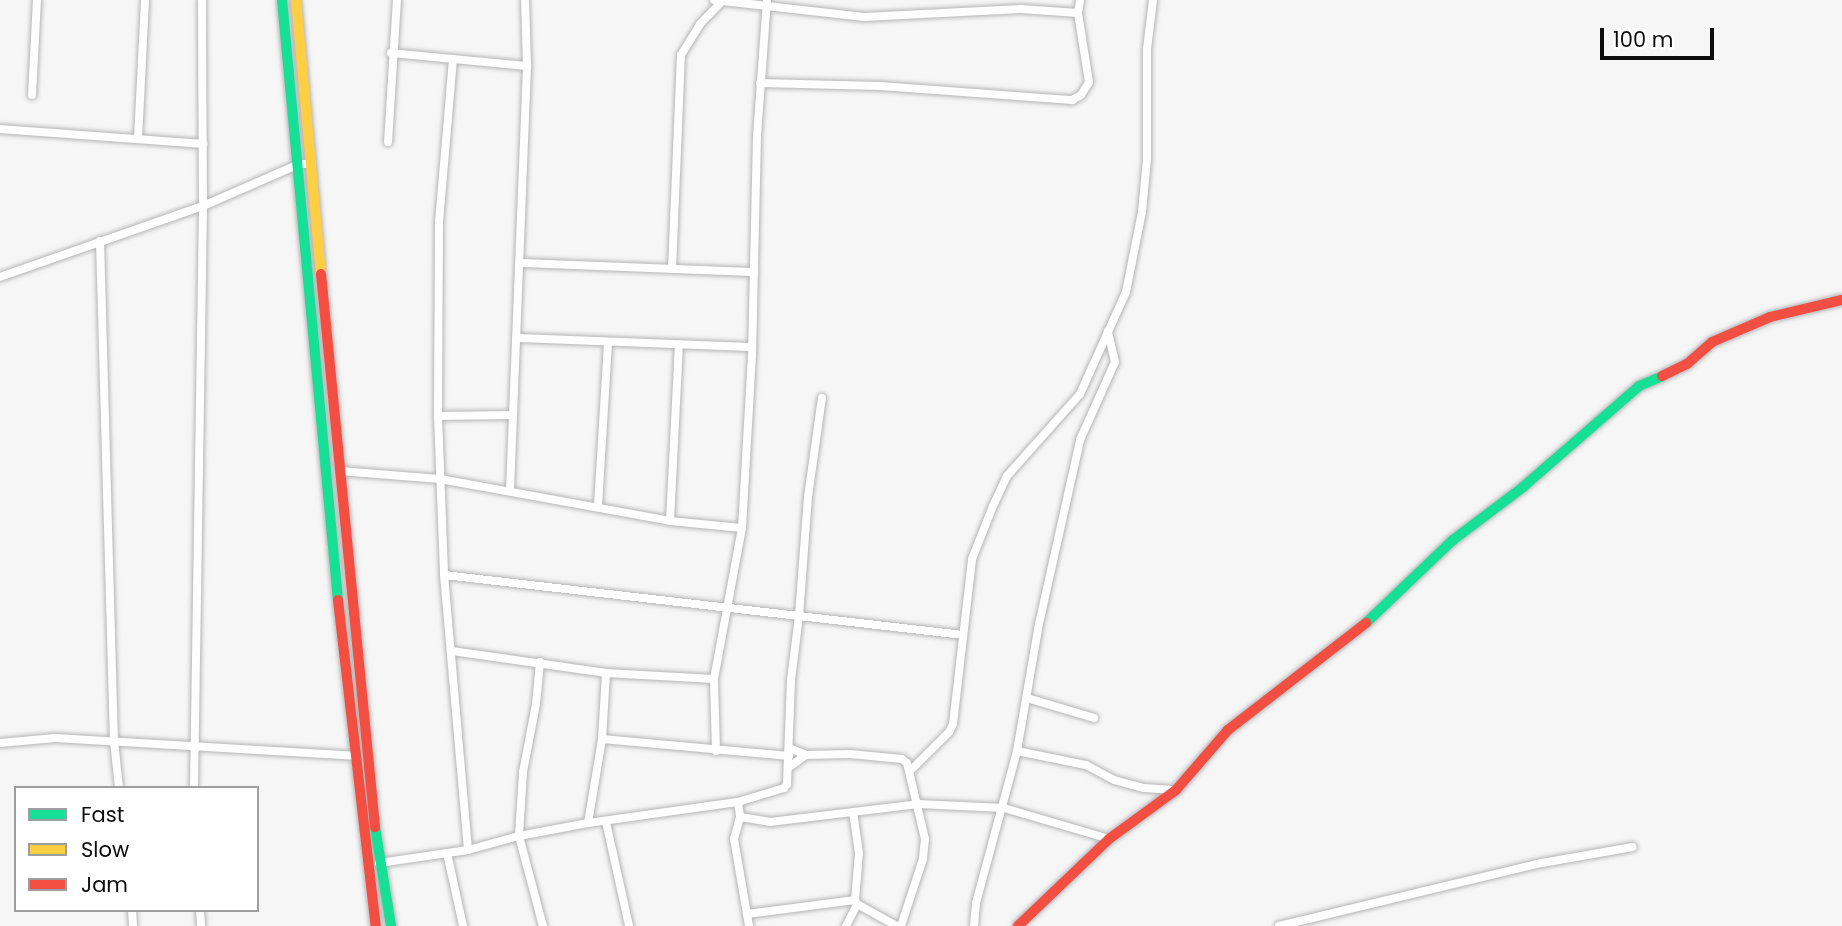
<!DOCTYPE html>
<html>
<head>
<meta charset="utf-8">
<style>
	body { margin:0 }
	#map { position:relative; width:1842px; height:926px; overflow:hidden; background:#f6f6f7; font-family:Poppins,sans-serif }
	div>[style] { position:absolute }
	.roads { filter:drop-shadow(0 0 2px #b5b5b6) drop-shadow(0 0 2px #b5b5b6) }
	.street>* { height:8px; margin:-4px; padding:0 4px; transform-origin:4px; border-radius:4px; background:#fefefe }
	.fast>* { height:10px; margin:-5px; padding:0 5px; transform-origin:5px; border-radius:5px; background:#16e098 }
	.slow>* { height:10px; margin:-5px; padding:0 5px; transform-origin:5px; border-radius:5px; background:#ffcf43 }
	.jam>* { height:10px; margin:-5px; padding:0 5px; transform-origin:5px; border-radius:5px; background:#f24e42 }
	span { translate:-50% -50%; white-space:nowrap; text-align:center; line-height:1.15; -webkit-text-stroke:5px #fff; paint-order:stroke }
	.legend { position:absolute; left:14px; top:786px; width:245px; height:126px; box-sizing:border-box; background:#fff; border:2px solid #9e9e9e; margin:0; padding:9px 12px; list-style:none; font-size:21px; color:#0c0c0d }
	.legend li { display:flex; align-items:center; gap:14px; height:35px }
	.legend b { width:35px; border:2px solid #9e9e9e }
	.scale { position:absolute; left:1600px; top:28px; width:114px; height:32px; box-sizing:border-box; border:4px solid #0c0c0d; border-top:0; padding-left:9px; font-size:21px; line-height:24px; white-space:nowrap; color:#0c0c0d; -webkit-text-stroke:5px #fff; paint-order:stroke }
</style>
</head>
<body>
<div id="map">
	<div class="roads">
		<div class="street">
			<i style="left:714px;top:0;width:151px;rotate:6.5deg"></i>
			<i style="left:864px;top:17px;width:157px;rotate:-2.9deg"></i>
			<i style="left:1021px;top:9px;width:57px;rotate:4deg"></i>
			<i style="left:391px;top:53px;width:137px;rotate:5.5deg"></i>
			<i style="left:453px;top:59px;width:164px;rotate:94.9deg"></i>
			<i style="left:439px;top:222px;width:194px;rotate:90.3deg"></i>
			<i style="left:438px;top:416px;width:159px;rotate:87.8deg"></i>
			<i style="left:444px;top:575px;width:276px;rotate:85deg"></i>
			<i style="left:760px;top:83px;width:120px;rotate:1.4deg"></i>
			<i style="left:880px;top:86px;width:193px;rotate:4.2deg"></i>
			<i style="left:1072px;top:100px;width:10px;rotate:-29deg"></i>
			<i style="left:1081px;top:95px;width:15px;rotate:-58deg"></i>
			<i style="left:1089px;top:82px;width:70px;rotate:-99.1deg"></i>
			<i style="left:1078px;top:13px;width:13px;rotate:-81deg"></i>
			<i style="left:32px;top:95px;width:95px;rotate:-87deg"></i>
			<i style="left:0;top:129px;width:204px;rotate:4.2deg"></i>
			<i style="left:138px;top:139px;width:139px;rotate:-87.1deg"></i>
			<i style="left:388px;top:142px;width:142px;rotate:-86.4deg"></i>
			<i style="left:100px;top:241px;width:500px;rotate:88.4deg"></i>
			<i style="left:114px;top:741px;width:47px;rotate:83.9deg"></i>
			<i style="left:520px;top:263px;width:234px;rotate:2.2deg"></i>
			<i style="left:672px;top:269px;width:214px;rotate:-87.6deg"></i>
			<i style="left:681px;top:55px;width:36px;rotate:-58deg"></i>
			<i style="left:700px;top:24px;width:30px;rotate:-46deg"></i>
			<i style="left:0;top:277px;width:215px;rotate:-19.3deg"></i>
			<i style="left:203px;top:206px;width:105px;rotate:-23.6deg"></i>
			<i style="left:299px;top:164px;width:13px"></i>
			<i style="left:517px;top:338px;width:235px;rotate:2.2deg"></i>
			<i style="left:438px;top:416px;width:75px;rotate:-0.8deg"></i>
			<i style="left:340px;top:471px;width:100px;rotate:4.6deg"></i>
			<i style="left:440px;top:479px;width:234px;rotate:10.3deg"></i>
			<i style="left:670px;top:521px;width:72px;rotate:5.6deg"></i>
			<i style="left:510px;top:490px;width:424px;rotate:-87.7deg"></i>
			<i style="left:527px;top:66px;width:66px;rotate:-91.7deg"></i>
			<i style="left:598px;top:506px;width:164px;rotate:-86.5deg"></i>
			<i style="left:670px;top:521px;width:177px;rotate:-87.1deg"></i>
			<i style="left:444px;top:575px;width:522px;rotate:6.59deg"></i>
			<i style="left:452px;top:651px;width:156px;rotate:8.1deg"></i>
			<i style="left:606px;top:673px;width:108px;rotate:3.2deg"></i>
			<i style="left:540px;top:662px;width:42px;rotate:95.4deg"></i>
			<i style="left:536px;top:704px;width:69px;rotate:100.8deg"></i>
			<i style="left:523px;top:772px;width:64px;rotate:93.6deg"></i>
			<i style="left:519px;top:836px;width:93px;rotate:75.1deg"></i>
			<i style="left:1027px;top:698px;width:70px;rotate:16.6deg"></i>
			<i style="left:602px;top:739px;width:188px;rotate:5.2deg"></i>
			<i style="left:0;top:743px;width:55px;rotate:-5.2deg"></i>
			<i style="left:55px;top:738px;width:300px;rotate:3.4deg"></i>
			<i style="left:789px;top:748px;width:18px;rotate:22deg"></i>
			<i style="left:806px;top:755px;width:44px;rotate:-1.3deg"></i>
			<i style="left:850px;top:754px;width:52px;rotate:5.5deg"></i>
			<i style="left:902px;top:759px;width:6px;rotate:39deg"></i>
			<i style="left:907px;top:763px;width:78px;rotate:76.7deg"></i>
			<i style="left:925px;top:839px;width:20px;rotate:96deg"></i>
			<i style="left:923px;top:859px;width:71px;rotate:108.2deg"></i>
			<i style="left:716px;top:751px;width:72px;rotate:-91.6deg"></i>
			<i style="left:714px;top:679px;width:154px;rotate:-79.5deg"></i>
			<i style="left:742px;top:528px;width:172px;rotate:-86.7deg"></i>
			<i style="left:752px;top:356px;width:220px;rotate:-88.7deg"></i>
			<i style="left:757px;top:136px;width:136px;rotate:-85.8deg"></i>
			<i style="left:1017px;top:751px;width:70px;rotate:11.5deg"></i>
			<i style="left:1086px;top:765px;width:32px;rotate:28deg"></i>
			<i style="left:1114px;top:780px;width:31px;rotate:15deg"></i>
			<i style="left:1144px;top:788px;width:32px;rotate:4deg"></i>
			<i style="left:788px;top:768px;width:22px;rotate:-36deg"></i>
			<i style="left:911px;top:770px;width:54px;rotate:-45deg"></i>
			<i style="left:949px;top:732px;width:9px;rotate:-63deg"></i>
			<i style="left:953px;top:724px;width:166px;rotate:-83.4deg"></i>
			<i style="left:972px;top:559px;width:57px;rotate:-68.4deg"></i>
			<i style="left:993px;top:506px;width:33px;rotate:-65deg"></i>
			<i style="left:1007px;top:476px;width:110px;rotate:-48.3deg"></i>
			<i style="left:1080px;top:394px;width:112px;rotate:-65.7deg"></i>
			<i style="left:1126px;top:292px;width:82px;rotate:-78.7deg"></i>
			<i style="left:1142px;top:212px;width:53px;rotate:-84.6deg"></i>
			<i style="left:1147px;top:159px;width:110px;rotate:-90deg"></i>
			<i style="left:1147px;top:49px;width:49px;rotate:-83deg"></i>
			<i style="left:194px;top:788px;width:582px;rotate:-89.11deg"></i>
			<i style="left:203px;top:206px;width:206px;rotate:-90.3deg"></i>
			<i style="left:738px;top:802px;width:15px;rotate:82deg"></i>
			<i style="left:740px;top:817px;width:23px;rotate:105deg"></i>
			<i style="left:734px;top:839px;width:88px;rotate:80.2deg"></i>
			<i style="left:740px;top:817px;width:30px;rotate:9deg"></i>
			<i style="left:770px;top:822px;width:149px;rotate:-6.9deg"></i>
			<i style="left:918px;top:804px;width:86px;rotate:2.7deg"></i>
			<i style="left:1004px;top:808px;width:109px;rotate:16.4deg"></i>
			<i style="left:606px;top:822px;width:107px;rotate:77.5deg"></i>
			<i style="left:588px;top:823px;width:85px;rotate:-80.5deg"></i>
			<i style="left:602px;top:739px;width:66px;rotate:-86.5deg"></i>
			<i style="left:447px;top:853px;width:75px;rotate:77.6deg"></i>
			<i style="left:379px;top:863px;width:90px;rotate:-8.3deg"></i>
			<i style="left:468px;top:850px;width:53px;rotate:-15.4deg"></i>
			<i style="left:519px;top:836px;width:70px;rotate:-10.7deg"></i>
			<i style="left:588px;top:823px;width:151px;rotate:-8deg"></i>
			<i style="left:738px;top:802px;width:48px;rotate:-16.9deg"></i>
			<i style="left:784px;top:788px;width:5px;rotate:-53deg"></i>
			<i style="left:787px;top:784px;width:104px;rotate:-87.8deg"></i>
			<i style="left:791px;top:680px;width:64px;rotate:-82.9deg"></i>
			<i style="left:799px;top:616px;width:119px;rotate:-85.7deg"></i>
			<i style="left:808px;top:497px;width:100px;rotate:-82deg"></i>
			<i style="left:857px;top:904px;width:46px;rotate:28.8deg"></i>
			<i style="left:132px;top:910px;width:16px;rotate:86deg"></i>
			<i style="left:200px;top:910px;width:16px;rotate:86deg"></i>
			<i style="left:747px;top:914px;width:109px;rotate:-7.4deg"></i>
			<i style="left:846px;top:926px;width:25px;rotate:-63deg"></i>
			<i style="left:857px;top:904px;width:4px;rotate:-117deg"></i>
			<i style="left:855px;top:900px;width:47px;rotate:-85.1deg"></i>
			<i style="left:859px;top:853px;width:41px;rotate:-98.3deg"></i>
			<i style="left:974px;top:926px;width:23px;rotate:-85deg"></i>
			<i style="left:976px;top:903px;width:157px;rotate:-74.9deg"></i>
			<i style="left:1017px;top:751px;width:129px;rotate:-80.2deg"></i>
			<i style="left:1039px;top:624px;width:189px;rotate:-77.4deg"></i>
			<i style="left:1080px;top:440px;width:85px;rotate:-65.8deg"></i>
			<i style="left:1115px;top:362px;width:32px;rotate:-103deg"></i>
			<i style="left:1279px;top:926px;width:270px;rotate:-13.5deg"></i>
			<i style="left:1542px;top:863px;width:92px;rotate:-10deg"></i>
		</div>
		<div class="fast">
			<i style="left:282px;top:0;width:603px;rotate:84.67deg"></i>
			<i style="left:1366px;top:623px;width:120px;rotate:-43.7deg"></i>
			<i style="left:1453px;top:540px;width:88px;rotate:-37.1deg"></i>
			<i style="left:1523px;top:487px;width:154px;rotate:-41deg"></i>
			<i style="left:1639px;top:386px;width:25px;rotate:-23deg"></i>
			<i style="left:375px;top:827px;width:100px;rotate:80.8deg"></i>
		</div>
		<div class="slow">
			<i style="left:296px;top:0;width:275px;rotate:84.8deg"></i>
		</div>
		<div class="jam">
			<i style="left:321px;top:274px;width:556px;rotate:84.42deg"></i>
			<i style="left:1662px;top:376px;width:28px;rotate:-26deg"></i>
			<i style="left:1687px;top:364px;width:33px;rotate:-41deg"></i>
			<i style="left:1712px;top:342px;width:63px;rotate:-23.3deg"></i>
			<i style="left:1770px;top:317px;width:74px;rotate:-13.3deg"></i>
			<i style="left:338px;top:600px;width:328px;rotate:83.4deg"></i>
			<i style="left:1018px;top:926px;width:126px;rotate:-43.7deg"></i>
			<i style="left:1109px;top:839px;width:83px;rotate:-36.2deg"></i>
			<i style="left:1176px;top:790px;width:79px;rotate:-49.1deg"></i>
			<i style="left:1228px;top:730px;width:175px;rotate:-37.8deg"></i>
		</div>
	</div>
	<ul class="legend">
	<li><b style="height:9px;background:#16e098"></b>Fast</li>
	<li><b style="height:9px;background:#ffcf43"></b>Slow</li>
	<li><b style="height:9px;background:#f24e42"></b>Jam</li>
	</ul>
	<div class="scale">100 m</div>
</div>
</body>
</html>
